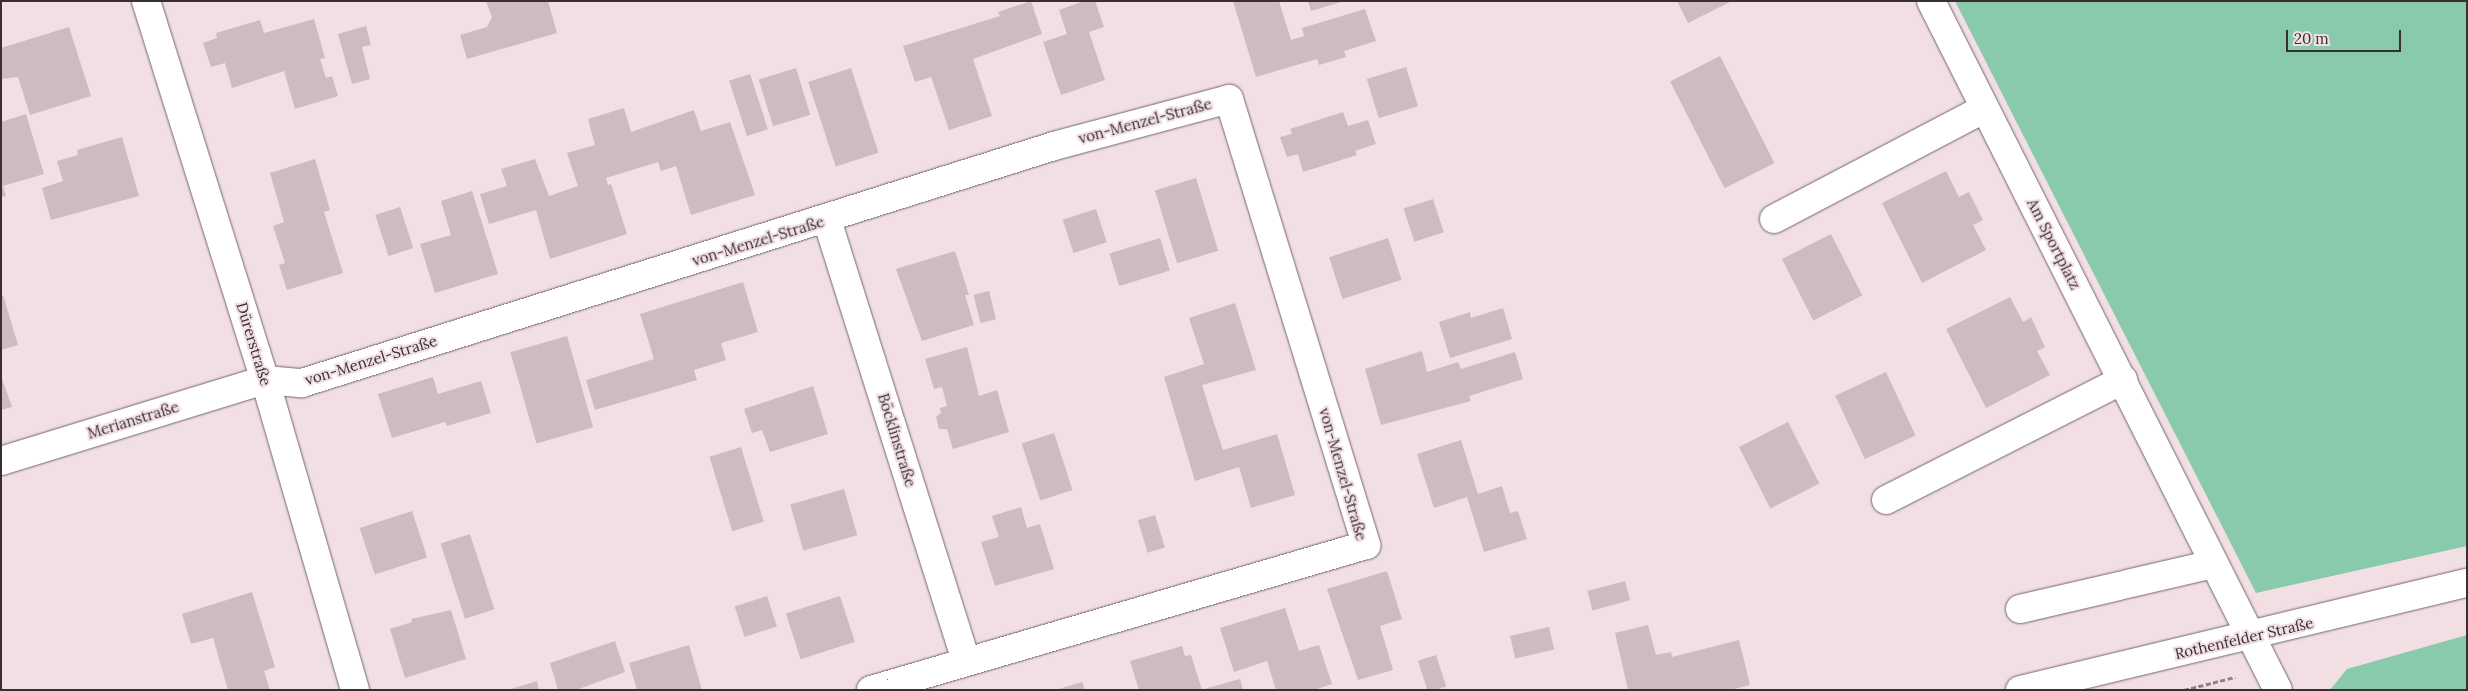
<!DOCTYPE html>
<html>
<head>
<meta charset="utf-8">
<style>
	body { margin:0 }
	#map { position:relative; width:2468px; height:691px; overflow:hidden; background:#f1dfe3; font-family:Lora,serif }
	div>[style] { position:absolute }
	.green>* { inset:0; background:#89c9ac }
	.building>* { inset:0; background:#cdbbbf; transform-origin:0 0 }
	.path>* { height:3px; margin-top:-1.5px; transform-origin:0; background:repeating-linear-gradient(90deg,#8d8184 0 5px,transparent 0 7.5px) }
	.roads { filter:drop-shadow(0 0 1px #756569) drop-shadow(0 0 1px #756569) }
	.minor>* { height:28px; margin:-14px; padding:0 14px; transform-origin:14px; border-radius:14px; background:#fff }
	span { translate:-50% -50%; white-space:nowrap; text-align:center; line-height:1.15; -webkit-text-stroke:4px #f1dfe3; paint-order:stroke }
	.street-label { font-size:15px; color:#373032 }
	.frame { position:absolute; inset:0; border:2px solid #373032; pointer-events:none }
	.scale { position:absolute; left:2286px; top:30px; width:115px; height:22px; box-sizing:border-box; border:2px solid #373032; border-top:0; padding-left:6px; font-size:15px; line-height:18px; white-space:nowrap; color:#373032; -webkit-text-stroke:4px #f1dfe3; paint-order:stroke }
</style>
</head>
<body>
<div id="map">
	<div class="green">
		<i style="clip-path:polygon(1955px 1px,2467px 1px,2467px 546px,2256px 593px)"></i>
		<i style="clip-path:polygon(2467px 635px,2467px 690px,2330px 690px,2347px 669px)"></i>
	</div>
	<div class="building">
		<i style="clip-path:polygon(486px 1px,548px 1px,557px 33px,467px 59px,460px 35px,487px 27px,492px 17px)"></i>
		<i style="clip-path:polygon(1031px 1px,1042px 34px,973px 59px,992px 116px,949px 130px,931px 77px,915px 82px,903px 46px,1000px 16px,998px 12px)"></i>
		<i style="clip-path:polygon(1084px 1px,1095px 1px,1104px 27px,1089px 32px,1105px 80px,1061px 95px,1043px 42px,1067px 34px,1059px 10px)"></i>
		<i style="clip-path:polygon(1233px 1px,1279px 1px,1291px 40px,1304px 36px,1302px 28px,1365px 9px,1376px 41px,1344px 51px,1346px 57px,1319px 65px,1317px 59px,1256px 77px)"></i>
		<i style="clip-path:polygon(1308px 1px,1341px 1px,1341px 2px,1311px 11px)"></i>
		<i style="clip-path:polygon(1677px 1px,1732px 1px,1688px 23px)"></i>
		<i style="clip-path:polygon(314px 19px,325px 58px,320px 59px,326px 78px,332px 76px,338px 96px,295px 109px,284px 71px,232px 88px,225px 63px,211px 67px,203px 43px,217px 38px,216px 33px,260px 20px,264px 33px)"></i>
		<i style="clip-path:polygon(366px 26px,371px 45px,362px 47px,370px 79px,352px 84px,338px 34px)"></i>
		<i style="clip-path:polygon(69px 27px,91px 96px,30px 115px,18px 77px,1px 79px,1px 48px)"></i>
		<i style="left:1720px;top:56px;width:120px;height:56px;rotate:63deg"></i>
		<i style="left:1406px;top:67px;width:41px;height:41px;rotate:73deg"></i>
		<i style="left:796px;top:68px;width:49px;height:39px;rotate:73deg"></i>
		<i style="left:851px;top:68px;width:89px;height:45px;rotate:72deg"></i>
		<i style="left:750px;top:74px;width:58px;height:22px;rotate:72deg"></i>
		<i style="clip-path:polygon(624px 108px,631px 132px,694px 110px,701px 131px,730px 122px,755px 195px,691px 215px,676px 166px,661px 171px,658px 162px,606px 178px,608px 185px,611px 184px,627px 234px,550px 259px,536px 210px,489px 224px,480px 194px,507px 186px,501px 169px,535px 159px,549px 196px,578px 186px,567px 153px,595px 145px,588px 119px)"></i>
		<i style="clip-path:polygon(1343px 112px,1348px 126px,1368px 120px,1376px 144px,1355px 151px,1357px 155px,1303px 172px,1298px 154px,1287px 157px,1280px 137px,1292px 134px,1290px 129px)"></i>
		<i style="clip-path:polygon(26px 114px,44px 174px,3px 186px,6px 196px,1px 197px,1px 122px)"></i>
		<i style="clip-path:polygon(122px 137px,139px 196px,51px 220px,42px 188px,63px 181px,57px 161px,78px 155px,77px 150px)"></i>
		<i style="clip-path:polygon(315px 159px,330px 210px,324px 212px,343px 273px,287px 290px,279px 265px,285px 263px,273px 226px,284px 222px,270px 173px)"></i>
		<i style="clip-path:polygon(1946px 171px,1959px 197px,1969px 192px,1983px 220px,1973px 225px,1986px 250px,1922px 283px,1882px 203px)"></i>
		<i style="left:1196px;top:178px;width:76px;height:43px;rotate:73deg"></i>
		<i style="clip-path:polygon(472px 191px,498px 274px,435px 293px,420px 244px,451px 235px,441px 201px)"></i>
		<i style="left:1433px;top:199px;width:35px;height:31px;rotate:72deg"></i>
		<i style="left:400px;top:207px;width:43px;height:26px;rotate:72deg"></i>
		<i style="left:1096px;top:209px;width:35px;height:35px;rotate:72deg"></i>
		<i style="left:1831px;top:234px;width:69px;height:55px;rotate:63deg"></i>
		<i style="left:1160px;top:238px;width:34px;height:53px;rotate:73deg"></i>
		<i style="left:1388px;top:238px;width:44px;height:62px;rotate:72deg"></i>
		<i style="clip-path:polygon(955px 251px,969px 295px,965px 295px,974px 325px,922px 341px,896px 269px)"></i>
		<i style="clip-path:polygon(743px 282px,758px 332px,721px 343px,726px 360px,694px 370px,697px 380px,595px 410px,586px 380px,654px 359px,640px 314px)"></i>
		<i style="left:989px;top:291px;width:29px;height:16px;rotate:76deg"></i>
		<i style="clip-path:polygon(3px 295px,18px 345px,1px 350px,1px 296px)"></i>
		<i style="clip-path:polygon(2010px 297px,2023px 322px,2031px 317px,2045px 347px,2037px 351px,2050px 375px,1986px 408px,1946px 329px)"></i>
		<i style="clip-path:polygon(1235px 303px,1256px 370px,1202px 385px,1213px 420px,1223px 450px,1277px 434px,1295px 495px,1251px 508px,1239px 467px,1195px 481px,1164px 377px,1204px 364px,1189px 318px)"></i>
		<i style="clip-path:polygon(1503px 308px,1512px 339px,1450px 358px,1439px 322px,1470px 312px,1471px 318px)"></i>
		<i style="left:567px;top:336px;width:95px;height:59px;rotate:74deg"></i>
		<i style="clip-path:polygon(967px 347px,979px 396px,997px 390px,1009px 432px,953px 449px,947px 429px,939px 429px,936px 417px,941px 413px,940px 408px,947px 406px,942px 387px,934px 389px,925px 359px)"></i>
		<i style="clip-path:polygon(1422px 351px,1427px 372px,1458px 362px,1461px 369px,1515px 352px,1523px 379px,1469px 396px,1471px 401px,1381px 425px,1365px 369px)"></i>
		<i style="left:1886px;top:372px;width:70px;height:56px;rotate:65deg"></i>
		<i style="clip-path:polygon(1px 376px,12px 407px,1px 410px)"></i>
		<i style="clip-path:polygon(433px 377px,438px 394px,481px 381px,491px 413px,447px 426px,445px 422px,392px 438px,378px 394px)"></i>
		<i style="clip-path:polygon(813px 386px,828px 434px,770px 452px,762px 430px,752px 433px,744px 409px)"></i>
		<i style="left:1788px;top:422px;width:69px;height:55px;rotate:63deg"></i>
		<i style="left:1054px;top:433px;width:60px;height:34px;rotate:72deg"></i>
		<i style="clip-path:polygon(1461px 440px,1478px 494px,1502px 486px,1510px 513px,1518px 511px,1527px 539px,1484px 552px,1467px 497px,1434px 508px,1417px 454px)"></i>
		<i style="left:741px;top:447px;width:78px;height:33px;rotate:73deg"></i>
		<i style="left:844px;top:489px;width:48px;height:56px;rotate:74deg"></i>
		<i style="clip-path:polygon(1021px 507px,1027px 528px,1040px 524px,1054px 569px,995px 586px,981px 542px,999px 537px,992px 516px)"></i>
		<i style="left:412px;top:511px;width:49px;height:55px;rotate:72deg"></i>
		<i style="left:1155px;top:515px;width:34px;height:18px;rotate:73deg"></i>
		<i style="left:470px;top:534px;width:79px;height:31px;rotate:72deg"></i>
		<i style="clip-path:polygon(1387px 571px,1402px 619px,1380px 626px,1393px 670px,1358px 680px,1327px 589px)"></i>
		<i style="left:1625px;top:581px;width:20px;height:39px;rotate:75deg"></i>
		<i style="clip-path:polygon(252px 592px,275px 667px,264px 671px,270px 690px,228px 690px,213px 638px,191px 644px,182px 614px)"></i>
		<i style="left:767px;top:596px;width:32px;height:34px;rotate:72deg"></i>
		<i style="left:840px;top:596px;width:48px;height:57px;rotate:72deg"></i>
		<i style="clip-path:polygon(1285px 608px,1299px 651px,1319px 645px,1332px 684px,1314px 690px,1276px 690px,1267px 661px,1234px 672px,1220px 628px)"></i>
		<i style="clip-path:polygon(451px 610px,466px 659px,405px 678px,390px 629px,412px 622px,411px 619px)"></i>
		<i style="clip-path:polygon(1648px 625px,1656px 655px,1671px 652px,1672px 657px,1739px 640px,1750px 685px,1730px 690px,1628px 690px,1615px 633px)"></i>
		<i style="left:1549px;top:627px;width:23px;height:40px;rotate:77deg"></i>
		<i style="clip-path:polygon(615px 641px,625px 672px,576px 690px,558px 690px,550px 663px)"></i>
		<i style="clip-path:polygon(689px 645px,702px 690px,637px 690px,629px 663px)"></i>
		<i style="clip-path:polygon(1182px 646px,1185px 656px,1191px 655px,1202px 690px,1139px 690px,1130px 661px)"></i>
		<i style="left:1436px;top:655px;width:33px;height:19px;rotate:72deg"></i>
		<i style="clip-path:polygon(1240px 679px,1243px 690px,1204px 690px,1204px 689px)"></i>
		<i style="clip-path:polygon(537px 681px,539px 690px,511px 690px,511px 689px)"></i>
		<i style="clip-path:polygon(1082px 682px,1085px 690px,1059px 690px,1059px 689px)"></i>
	</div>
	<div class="path">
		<i style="left:2184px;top:690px;width:53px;rotate:-14.3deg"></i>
	</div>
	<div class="roads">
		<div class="minor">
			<i style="left:146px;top:1px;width:397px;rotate:72.6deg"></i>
			<i style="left:265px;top:380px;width:323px;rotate:73.8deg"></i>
			<i style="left:1931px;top:1px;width:771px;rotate:63.27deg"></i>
			<i style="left:1774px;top:219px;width:238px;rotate:-27.7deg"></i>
			<i style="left:827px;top:220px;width:462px;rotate:72.5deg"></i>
			<i style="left:1px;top:461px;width:276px;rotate:-17.1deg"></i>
			<i style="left:265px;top:380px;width:37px;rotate:5deg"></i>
			<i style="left:302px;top:383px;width:788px;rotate:-17.49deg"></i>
			<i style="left:1054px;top:146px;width:181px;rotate:-15deg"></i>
			<i style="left:1229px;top:99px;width:467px;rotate:72.9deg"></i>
			<i style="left:1366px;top:545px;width:516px;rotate:163.67deg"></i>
			<i style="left:1886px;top:500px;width:266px;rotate:-26.9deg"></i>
			<i style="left:2020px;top:609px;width:198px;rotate:-13.1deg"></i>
			<i style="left:2020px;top:690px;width:460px;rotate:-13.5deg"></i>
		</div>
	</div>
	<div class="street-label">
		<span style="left:1145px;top:121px;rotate:-15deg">von-Menzel-Straße</span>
		<span style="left:758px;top:241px;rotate:-17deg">von-Menzel-Straße</span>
		<span style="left:2054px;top:244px;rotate:63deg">Am Sportplatz</span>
		<span style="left:254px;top:344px;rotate:73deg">Dürerstraße</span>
		<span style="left:371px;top:360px;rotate:-17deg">von-Menzel-Straße</span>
		<span style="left:133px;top:420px;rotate:-17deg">Merianstraße</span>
		<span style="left:897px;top:440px;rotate:73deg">Böcklinstraße</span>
		<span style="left:1343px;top:474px;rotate:74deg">von-Menzel-Straße</span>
		<span style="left:2244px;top:638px;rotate:-13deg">Rothenfelder Straße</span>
	</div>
	<div class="frame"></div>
	<div class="scale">20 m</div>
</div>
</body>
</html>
